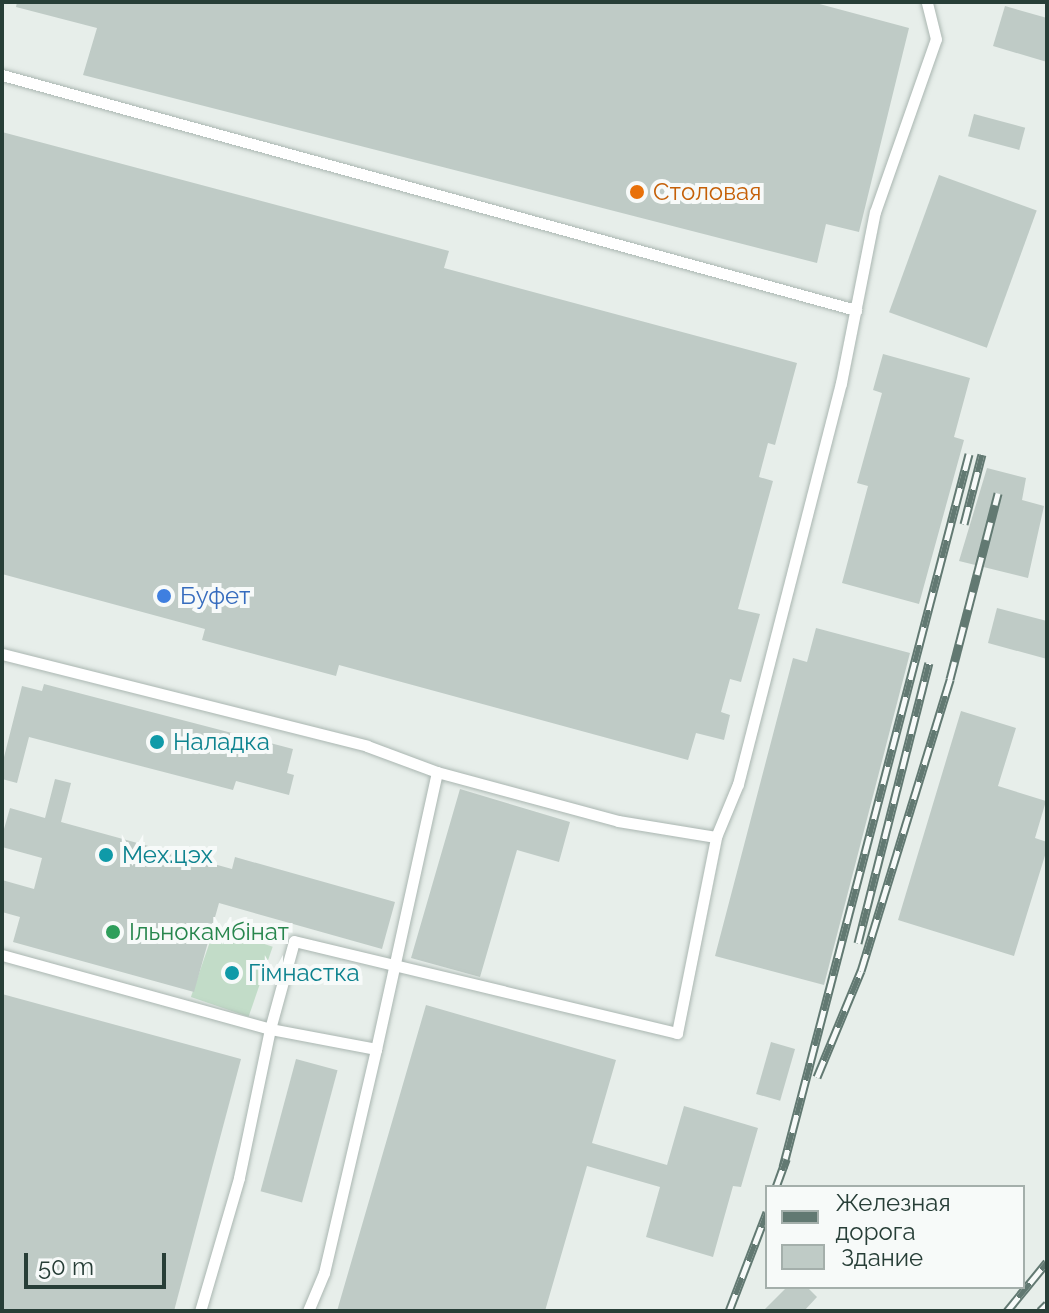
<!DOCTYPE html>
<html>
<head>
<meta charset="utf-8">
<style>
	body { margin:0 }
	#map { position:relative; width:1049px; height:1313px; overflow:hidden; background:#e7eeea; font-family:Raleway,sans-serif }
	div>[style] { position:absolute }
	.green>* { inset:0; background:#c2dcc8; transform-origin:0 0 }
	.building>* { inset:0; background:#bfcbc6; transform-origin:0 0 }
	.roads { filter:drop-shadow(0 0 2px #aab6b1) drop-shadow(0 0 2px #aab6b1) }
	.service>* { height:11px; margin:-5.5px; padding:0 5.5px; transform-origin:5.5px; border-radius:5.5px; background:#fff }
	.rail>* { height:9px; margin-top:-4.5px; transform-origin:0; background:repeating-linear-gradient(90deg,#f7faf9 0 18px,#627972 0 36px); box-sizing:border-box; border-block:2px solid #627972 }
	.dots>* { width:22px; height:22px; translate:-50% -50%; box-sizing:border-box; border:4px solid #f7faf9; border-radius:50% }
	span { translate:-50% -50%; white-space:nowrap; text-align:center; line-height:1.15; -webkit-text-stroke:8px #f7faf9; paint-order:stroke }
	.food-label { font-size:24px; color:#c56008 }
	.left { translate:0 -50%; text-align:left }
	.shop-label { font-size:24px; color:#366cbe }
	.culture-label { font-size:24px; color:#0d838f }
	.leisure-label { font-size:24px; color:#27864d }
	.frame { position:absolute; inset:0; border:4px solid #273e37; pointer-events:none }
	.legend { position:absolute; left:765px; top:1185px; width:260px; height:104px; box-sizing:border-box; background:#f7faf9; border:2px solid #a4afab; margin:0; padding:10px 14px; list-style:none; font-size:24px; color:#273e37 }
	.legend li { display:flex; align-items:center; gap:16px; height:40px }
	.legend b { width:40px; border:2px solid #a4afab }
	.scale { position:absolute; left:24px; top:1253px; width:142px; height:36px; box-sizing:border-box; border:4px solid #273e37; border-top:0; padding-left:10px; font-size:24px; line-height:28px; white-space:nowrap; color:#273e37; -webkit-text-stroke:6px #f7faf9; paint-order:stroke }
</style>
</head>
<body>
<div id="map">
	<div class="green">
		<i style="left:215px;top:927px;width:61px;height:74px;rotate:19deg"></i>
	</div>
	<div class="building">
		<i style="clip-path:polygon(17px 2px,812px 2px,909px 28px,859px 232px,826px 224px,817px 263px,83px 75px,97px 28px,16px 7px)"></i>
		<i style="clip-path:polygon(1005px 6px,1047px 18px,1047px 62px,993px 46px)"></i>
		<i style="left:974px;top:114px;width:53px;height:23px;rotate:15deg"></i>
		<i style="clip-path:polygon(2px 132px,449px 251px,444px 268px,797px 363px,775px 445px,768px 443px,759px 477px,773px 481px,738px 609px,760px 614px,741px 682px,730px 679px,721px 712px,730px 715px,724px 740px,696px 733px,688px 760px,339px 665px,336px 676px,202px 640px,205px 629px,2px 574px)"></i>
		<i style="left:939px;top:175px;width:104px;height:146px;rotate:20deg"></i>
		<i style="clip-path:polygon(883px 354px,970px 378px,954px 437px,964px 440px,919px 604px,842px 583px,868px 486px,857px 483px,882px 393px,873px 390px)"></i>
		<i style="clip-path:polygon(987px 468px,1026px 478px,1022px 500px,1044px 506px,1028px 578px,959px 561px)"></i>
		<i style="clip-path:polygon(997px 608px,1047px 621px,1047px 659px,988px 643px)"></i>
		<i style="clip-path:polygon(816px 628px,910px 653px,824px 985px,715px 956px,793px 658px,807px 662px)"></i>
		<i style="clip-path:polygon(44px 684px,293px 749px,287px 773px,294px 775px,289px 795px,236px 781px,233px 790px,29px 737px,17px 783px,2px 779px,2px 765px,22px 686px,42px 691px)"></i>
		<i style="clip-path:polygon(961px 711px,1016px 728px,998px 786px,1046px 801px,1035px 838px,1047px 842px,1047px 849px,1014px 956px,898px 920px)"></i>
		<i style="clip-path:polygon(55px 779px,71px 783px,61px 822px,232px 869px,235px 857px,395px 902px,382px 949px,219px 903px,194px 992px,13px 942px,20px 917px,2px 912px,2px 880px,34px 889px,42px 858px,2px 847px,2px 836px,10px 808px,45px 818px)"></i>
		<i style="clip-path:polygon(460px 789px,570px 822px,559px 862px,517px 850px,480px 977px,411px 958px)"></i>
		<i style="clip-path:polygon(2px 994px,241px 1059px,174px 1311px,2px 1311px)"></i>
		<i style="clip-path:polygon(426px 1005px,616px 1060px,592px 1143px,667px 1165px,684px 1106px,758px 1128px,741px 1187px,733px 1186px,713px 1257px,646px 1237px,660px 1187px,587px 1166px,545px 1311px,337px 1311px)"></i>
		<i style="left:771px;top:1042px;width:25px;height:54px;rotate:16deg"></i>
		<i style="left:296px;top:1059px;width:43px;height:137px;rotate:15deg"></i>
		<i style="clip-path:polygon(787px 1287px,807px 1287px,817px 1297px,804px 1311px,763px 1311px)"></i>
	</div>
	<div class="roads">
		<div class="service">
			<i style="left:2px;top:75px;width:886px;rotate:15.39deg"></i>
			<i style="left:2px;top:654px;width:376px;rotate:14.1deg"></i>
			<i style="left:367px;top:746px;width:75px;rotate:20.4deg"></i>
			<i style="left:437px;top:772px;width:284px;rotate:102.4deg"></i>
			<i style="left:376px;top:1049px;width:108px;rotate:-169.3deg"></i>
			<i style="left:270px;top:1029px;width:152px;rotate:101.8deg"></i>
			<i style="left:239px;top:1178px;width:139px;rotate:106.3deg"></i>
			<i style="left:437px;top:772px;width:188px;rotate:15.1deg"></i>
			<i style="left:618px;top:821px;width:99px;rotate:9.3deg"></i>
			<i style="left:716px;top:837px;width:57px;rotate:-67.5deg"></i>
			<i style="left:738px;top:784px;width:414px;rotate:-75.6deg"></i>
			<i style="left:841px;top:383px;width:174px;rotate:-78.8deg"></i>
			<i style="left:875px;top:212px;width:183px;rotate:-70.6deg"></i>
			<i style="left:936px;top:39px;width:38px;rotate:-104deg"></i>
			<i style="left:2px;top:955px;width:278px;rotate:15.4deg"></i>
			<i style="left:270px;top:1029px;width:91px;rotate:-74.7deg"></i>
			<i style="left:294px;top:941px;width:394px;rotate:13.5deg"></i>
			<i style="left:677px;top:1033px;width:200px;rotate:-78.7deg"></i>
			<i style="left:308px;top:1311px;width:41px;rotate:-67.2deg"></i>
			<i style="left:324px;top:1273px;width:230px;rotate:-76.9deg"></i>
		</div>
	</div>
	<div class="rail">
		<i style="left:964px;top:524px;width:72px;rotate:-75.6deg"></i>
		<i style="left:858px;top:943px;width:289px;rotate:-75.8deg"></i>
		<i style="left:817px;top:1077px;width:115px;rotate:-67.5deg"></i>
		<i style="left:861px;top:971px;width:305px;rotate:-73deg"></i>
		<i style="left:950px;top:679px;width:192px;rotate:-75.5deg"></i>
		<i style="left:783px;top:1167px;width:737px;rotate:-75.38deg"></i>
		<i style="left:776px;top:1187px;width:30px;rotate:-70deg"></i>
		<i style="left:729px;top:1311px;width:106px;rotate:-69deg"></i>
		<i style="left:1007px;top:1311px;width:63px;rotate:-50.8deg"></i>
		<i style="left:1040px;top:1311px;width:10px;rotate:-45deg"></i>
	</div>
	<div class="dots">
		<i style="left:637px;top:192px;background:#e8710a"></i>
		<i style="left:164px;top:596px;background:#3f7fe0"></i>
		<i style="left:157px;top:742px;background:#0f9aa8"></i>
		<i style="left:106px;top:855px;background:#0f9aa8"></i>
		<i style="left:113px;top:932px;background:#2e9e5b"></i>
		<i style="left:232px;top:973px;background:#0f9aa8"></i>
	</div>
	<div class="food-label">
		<span class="left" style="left:653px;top:192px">Столовая</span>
	</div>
	<div class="shop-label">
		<span class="left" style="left:180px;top:596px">Буфет</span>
	</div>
	<div class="culture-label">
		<span class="left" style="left:173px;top:742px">Наладка</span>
		<span class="left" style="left:122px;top:855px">Мех.цэх</span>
		<span class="left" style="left:248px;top:973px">Гімнастка</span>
	</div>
	<div class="leisure-label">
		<span class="left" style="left:129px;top:932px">Ільнокамбінат</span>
	</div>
	<div class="frame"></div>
	<ul class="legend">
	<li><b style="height:10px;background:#627972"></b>Железная дорога</li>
	<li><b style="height:22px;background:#bfcbc6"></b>Здание</li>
	</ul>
	<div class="scale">50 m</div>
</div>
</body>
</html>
